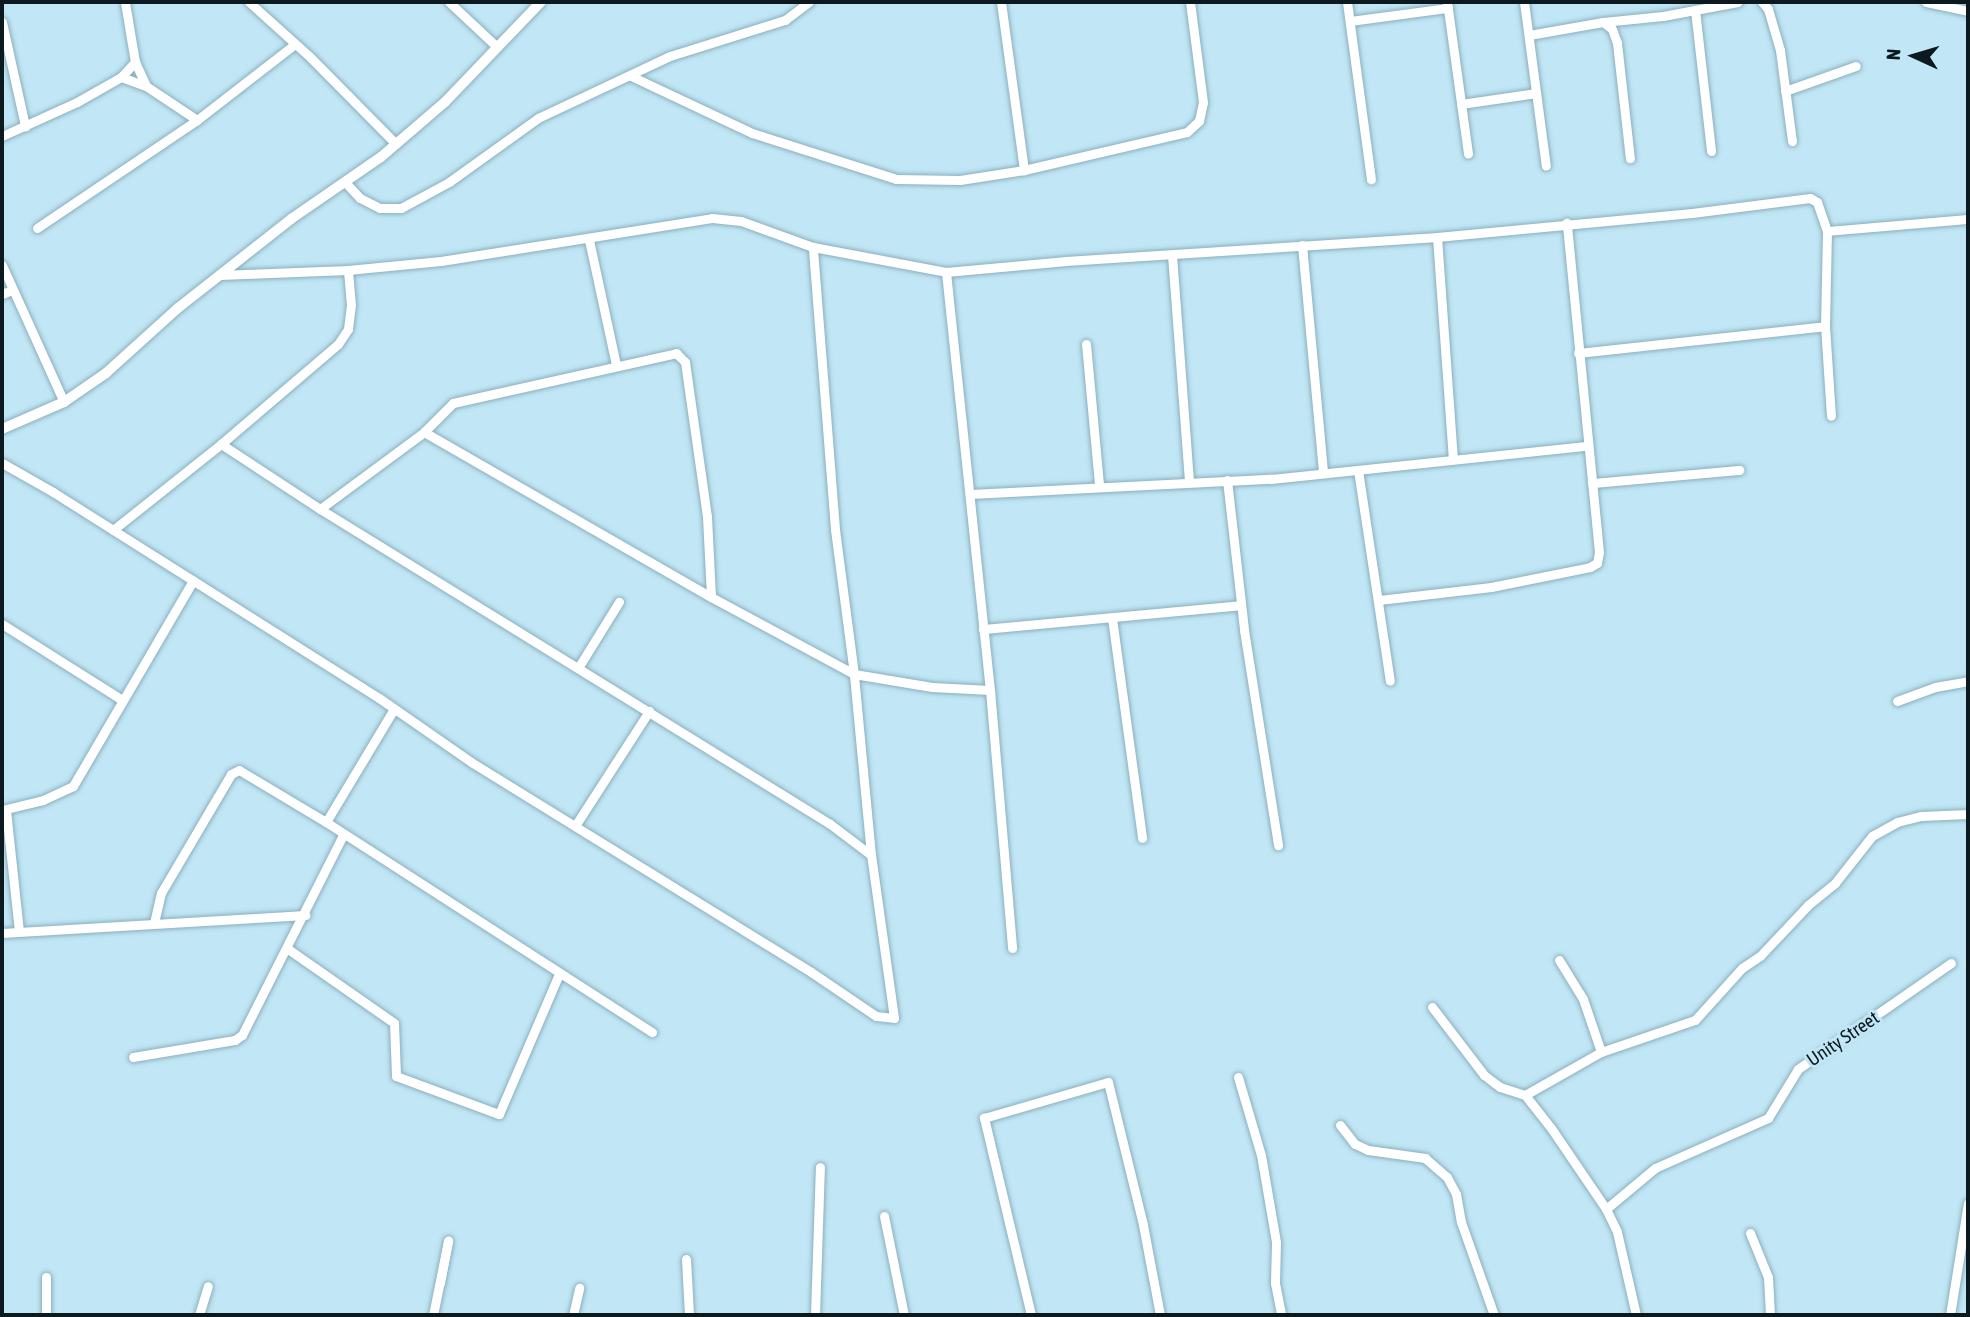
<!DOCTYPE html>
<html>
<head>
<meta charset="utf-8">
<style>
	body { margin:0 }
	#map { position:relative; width:1970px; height:1317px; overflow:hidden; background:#c1e6f5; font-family:"Asap Condensed",sans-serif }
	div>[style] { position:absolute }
	.roads { filter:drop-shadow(0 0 2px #8bafbd) drop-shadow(0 0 2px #8bafbd) }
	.minor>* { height:9px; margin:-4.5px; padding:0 4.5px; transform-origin:4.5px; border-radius:4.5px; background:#fff }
	.tertiary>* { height:10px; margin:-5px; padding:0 5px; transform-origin:5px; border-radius:5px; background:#fff }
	span { translate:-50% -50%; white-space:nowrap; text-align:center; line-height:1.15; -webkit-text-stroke:6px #c1e6f5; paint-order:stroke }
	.street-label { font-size:19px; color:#0c191f }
	.frame { position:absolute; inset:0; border:4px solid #0c191f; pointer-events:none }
	.north { position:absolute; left:1879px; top:21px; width:70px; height:70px; -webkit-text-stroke:5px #c1e6f5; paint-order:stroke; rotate:274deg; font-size:19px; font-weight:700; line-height:28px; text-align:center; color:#0c191f }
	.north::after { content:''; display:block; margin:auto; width:24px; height:32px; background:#0c191f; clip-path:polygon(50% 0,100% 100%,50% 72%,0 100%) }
</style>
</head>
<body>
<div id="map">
	<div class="roads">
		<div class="minor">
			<i style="left:249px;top:2px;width:82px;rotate:42deg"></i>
			<i style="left:310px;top:57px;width:122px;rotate:45.3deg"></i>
			<i style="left:449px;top:2px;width:64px;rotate:43.1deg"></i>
			<i style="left:1001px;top:2px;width:170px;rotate:82.2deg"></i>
			<i style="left:1347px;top:2px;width:179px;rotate:82.3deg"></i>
			<i style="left:1447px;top:2px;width:153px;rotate:82.1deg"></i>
			<i style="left:1524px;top:2px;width:165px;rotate:82.4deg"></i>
			<i style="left:1762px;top:2px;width:9px;rotate:49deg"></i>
			<i style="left:1768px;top:9px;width:43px;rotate:73.7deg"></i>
			<i style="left:1780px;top:50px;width:92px;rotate:82.5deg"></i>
			<i style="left:1926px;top:2px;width:43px;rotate:12.1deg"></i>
			<i style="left:1695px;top:10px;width:142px;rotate:83.5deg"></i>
			<i style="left:1350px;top:21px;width:99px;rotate:-7.6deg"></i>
			<i style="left:2px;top:22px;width:107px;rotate:77.5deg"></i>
			<i style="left:1603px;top:22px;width:60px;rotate:-5.7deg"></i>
			<i style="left:1663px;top:16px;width:76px;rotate:-10.6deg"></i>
			<i style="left:1529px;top:35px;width:75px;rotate:-10deg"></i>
			<i style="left:1603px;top:22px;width:11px;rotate:38deg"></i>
			<i style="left:1612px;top:29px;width:15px;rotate:70deg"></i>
			<i style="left:1617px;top:43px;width:116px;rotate:83.6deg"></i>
			<i style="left:135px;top:62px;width:26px;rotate:65deg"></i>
			<i style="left:146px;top:86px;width:61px;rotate:33.7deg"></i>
			<i style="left:631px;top:76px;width:134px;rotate:25.2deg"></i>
			<i style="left:752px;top:133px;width:151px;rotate:17.7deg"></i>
			<i style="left:896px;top:179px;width:64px;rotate:0.9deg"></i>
			<i style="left:960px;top:180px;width:65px;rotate:-8.9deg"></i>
			<i style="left:1024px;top:170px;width:167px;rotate:-13.1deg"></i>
			<i style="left:1187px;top:132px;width:16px;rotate:-43deg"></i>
			<i style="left:1199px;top:121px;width:19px;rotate:-78deg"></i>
			<i style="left:1203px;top:102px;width:101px;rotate:-97.4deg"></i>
			<i style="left:121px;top:77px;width:27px;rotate:20deg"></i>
			<i style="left:1785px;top:91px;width:75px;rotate:-19.4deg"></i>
			<i style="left:1461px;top:104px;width:76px;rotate:-8.3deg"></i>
			<i style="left:2px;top:136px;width:82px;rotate:-24.4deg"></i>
			<i style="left:77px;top:102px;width:51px;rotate:-29.6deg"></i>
			<i style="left:121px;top:77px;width:21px;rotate:-47deg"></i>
			<i style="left:135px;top:62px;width:61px;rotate:-99.5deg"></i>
			<i style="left:345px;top:182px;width:22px;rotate:47deg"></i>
			<i style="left:360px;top:198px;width:22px;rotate:27deg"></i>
			<i style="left:380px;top:208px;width:21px"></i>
			<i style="left:401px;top:208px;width:55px;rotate:-28.4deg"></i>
			<i style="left:449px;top:182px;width:110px;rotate:-35.7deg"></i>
			<i style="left:538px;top:118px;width:146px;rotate:-25.2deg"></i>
			<i style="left:670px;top:56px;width:121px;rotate:-17.4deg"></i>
			<i style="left:785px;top:20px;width:30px;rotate:-37deg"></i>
			<i style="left:37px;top:228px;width:193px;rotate:-34deg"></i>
			<i style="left:197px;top:120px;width:124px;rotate:-37.8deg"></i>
			<i style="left:1827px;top:231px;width:142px;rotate:-4.9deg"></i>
			<i style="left:1437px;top:237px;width:222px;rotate:85.9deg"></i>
			<i style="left:589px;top:240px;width:128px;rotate:77.8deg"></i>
			<i style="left:1302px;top:245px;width:228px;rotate:84.7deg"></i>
			<i style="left:1172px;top:255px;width:227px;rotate:85.7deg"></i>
			<i style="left:2px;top:265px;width:150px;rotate:65.7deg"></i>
			<i style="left:946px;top:272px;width:420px;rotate:84deg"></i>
			<i style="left:990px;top:690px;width:259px;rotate:85.1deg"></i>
			<i style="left:220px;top:275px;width:128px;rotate:-2.2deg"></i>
			<i style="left:348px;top:270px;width:93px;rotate:-5.5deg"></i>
			<i style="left:441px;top:261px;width:274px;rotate:-9deg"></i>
			<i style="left:712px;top:218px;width:29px;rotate:6deg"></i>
			<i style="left:741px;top:221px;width:77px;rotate:19.9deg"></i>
			<i style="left:813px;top:247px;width:135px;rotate:10.6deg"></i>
			<i style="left:946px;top:272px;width:121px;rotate:-5.2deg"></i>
			<i style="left:1066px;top:261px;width:372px;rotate:-3.7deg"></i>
			<i style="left:1437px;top:237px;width:256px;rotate:-5.4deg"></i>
			<i style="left:1692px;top:213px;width:119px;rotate:-7.2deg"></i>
			<i style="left:1810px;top:198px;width:8px;rotate:30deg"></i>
			<i style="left:1817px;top:202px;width:31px;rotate:71deg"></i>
			<i style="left:1827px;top:231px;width:95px;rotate:91.2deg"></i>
			<i style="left:1825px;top:326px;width:90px;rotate:86.2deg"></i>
			<i style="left:2px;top:294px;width:11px;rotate:-22deg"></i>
			<i style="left:1086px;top:344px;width:142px;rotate:84.7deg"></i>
			<i style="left:1578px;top:353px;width:248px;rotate:-6.2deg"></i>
			<i style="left:424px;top:432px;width:331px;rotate:29.9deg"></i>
			<i style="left:711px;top:597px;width:162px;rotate:28.3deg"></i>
			<i style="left:854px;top:674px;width:79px;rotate:9.5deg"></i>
			<i style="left:932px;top:687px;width:58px;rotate:3deg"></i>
			<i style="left:221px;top:444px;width:118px;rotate:33.3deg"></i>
			<i style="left:320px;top:509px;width:599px;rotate:31.7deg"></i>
			<i style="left:830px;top:824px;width:51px;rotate:37.1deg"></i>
			<i style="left:2px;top:463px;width:59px;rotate:29.6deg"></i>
			<i style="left:53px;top:492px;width:386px;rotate:32.3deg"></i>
			<i style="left:379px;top:698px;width:112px;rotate:34.8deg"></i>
			<i style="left:471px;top:762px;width:400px;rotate:31.7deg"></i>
			<i style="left:811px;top:972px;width:78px;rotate:34.1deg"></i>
			<i style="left:876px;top:1016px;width:18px;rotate:6deg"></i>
			<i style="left:894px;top:1018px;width:165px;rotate:-98deg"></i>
			<i style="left:871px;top:855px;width:182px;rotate:-95.4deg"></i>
			<i style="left:854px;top:674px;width:146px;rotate:-97.5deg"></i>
			<i style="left:835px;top:529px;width:283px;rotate:-94.5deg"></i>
			<i style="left:1358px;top:470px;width:213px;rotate:81.4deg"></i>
			<i style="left:1227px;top:480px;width:151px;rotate:83.5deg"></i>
			<i style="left:1244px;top:630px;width:218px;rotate:81deg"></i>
			<i style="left:1592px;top:483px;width:148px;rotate:-5.1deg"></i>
			<i style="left:970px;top:494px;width:301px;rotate:-2.9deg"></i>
			<i style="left:1271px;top:479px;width:317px;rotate:-6deg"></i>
			<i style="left:320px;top:509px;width:129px;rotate:-36.5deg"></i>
			<i style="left:424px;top:432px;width:41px;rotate:-45deg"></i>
			<i style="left:453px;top:403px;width:229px;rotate:-12.6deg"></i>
			<i style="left:676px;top:353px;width:13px;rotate:45deg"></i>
			<i style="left:685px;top:362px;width:157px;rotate:81.9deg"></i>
			<i style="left:707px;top:517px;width:80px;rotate:87.1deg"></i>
			<i style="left:113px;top:530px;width:138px;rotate:-38.5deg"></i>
			<i style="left:221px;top:444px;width:154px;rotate:-40.5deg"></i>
			<i style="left:338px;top:344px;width:18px;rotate:-56deg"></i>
			<i style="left:348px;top:329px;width:24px;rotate:-83deg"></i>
			<i style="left:351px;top:305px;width:35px;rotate:-95deg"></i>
			<i style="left:1379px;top:600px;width:113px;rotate:-6.6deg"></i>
			<i style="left:1491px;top:587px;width:101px;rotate:-11.4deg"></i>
			<i style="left:1590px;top:567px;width:8px;rotate:-30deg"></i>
			<i style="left:1597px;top:563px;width:11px;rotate:-80deg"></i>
			<i style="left:1599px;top:552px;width:331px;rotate:-95.6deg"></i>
			<i style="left:1112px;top:618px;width:222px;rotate:82.2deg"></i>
			<i style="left:2px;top:624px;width:142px;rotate:32.3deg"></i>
			<i style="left:983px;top:629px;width:259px;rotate:-5.3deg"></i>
			<i style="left:578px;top:668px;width:78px;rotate:-58.2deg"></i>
			<i style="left:1897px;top:701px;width:40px;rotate:-20.2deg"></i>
			<i style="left:1935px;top:687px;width:34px;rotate:-10deg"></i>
			<i style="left:2px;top:810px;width:42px;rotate:-13.7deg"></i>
			<i style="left:43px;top:800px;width:33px;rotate:-25deg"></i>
			<i style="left:73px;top:786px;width:238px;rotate:-59.7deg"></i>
			<i style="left:6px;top:810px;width:122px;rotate:83.9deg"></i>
			<i style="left:326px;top:822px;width:132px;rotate:-59deg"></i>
			<i style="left:575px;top:826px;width:137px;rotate:-57.2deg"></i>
			<i style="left:154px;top:923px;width:31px;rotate:-77deg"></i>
			<i style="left:161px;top:893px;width:138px;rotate:-59.5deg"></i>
			<i style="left:231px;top:774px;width:9px;rotate:-27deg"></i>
			<i style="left:239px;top:770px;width:101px;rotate:30.9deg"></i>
			<i style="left:326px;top:822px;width:388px;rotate:32.8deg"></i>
			<i style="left:2px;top:933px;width:304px;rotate:-3.4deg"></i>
			<i style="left:288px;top:949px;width:129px;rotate:34.9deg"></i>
			<i style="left:394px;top:1023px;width:53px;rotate:87.8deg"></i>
			<i style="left:396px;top:1076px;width:110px;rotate:20.3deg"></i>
			<i style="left:499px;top:1114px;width:152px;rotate:-66.8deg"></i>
			<i style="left:1559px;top:960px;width:46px;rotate:58.4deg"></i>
			<i style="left:1583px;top:999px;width:56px;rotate:71.2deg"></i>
			<i style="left:1432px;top:1007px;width:86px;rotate:52.6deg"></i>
			<i style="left:1484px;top:1075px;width:20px;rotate:37deg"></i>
			<i style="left:1500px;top:1087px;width:26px;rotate:18deg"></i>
			<i style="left:1525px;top:1095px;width:42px;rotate:51.8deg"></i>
			<i style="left:1551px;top:1128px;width:98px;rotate:55.8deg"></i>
			<i style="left:1606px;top:1209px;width:25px;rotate:64deg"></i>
			<i style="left:1617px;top:1232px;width:85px;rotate:77.1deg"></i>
			<i style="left:133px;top:1057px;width:103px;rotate:-9.5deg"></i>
			<i style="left:235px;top:1040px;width:9px;rotate:-36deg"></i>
			<i style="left:242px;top:1035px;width:224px;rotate:-63.2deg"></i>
			<i style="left:1238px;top:1077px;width:81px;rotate:73.6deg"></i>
			<i style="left:1261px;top:1155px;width:88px;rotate:80.2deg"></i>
			<i style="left:1276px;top:1242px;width:41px;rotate:91.4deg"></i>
			<i style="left:1275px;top:1283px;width:33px;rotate:79deg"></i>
			<i style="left:1525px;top:1095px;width:87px;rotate:-29.5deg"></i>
			<i style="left:1601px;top:1052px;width:99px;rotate:-18.8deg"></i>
			<i style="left:1695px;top:1020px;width:70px;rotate:-47.9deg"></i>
			<i style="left:1742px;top:968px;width:22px;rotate:-34deg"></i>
			<i style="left:1760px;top:956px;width:70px;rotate:-46.7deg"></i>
			<i style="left:1808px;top:905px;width:35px;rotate:-39deg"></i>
			<i style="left:1835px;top:883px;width:60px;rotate:-51.8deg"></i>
			<i style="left:1872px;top:836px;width:29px;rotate:-29deg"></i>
			<i style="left:1897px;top:822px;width:25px;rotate:-14deg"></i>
			<i style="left:1921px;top:816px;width:47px;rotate:-2.4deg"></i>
			<i style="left:1340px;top:1125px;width:24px;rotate:52deg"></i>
			<i style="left:1355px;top:1144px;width:14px;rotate:25deg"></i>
			<i style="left:1368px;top:1150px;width:58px;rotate:8deg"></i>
			<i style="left:1425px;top:1158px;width:29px;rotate:41deg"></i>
			<i style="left:1447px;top:1177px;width:19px;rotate:62deg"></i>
			<i style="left:1456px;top:1194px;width:28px;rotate:80deg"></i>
			<i style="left:1461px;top:1222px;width:99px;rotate:70.5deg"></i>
			<i style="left:1606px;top:1209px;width:64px;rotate:-39.9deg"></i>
			<i style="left:1655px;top:1168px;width:124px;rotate:-23.9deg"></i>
			<i style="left:1768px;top:1118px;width:57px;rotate:-58.5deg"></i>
			<i style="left:1798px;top:1069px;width:186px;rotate:-34.7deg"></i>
			<i style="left:884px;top:1216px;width:101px;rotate:78.6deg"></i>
			<i style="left:1750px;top:1233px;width:48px;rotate:67.8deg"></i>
			<i style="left:1768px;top:1277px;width:38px;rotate:87deg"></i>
			<i style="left:686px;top:1259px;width:56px;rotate:86.9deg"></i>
			<i style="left:46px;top:1315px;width:38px;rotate:-90deg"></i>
			<i style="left:199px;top:1315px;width:30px;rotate:-73deg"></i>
			<i style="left:433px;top:1315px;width:76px;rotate:-78.5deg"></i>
			<i style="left:448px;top:1241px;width:43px;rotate:100.8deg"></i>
			<i style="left:573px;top:1315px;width:28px;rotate:-77deg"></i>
			<i style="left:815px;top:1315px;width:148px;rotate:-88.1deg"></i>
			<i style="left:1031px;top:1315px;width:203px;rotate:-103.4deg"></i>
			<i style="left:984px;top:1118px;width:129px;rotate:-16.2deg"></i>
			<i style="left:1108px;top:1082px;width:147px;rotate:76.2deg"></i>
			<i style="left:1143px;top:1225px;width:92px;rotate:79.3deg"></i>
			<i style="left:1950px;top:1315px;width:113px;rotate:-80.9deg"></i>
		</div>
		<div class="tertiary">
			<i style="left:2px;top:429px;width:68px;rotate:-23.5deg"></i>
			<i style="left:64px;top:402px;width:51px;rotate:-34.6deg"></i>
			<i style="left:106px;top:373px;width:97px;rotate:-42.1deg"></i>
			<i style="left:178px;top:308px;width:144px;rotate:-38.2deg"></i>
			<i style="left:291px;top:219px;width:109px;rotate:-34.6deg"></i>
			<i style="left:381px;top:157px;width:84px;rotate:-40.7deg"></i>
			<i style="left:445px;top:102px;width:139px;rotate:-46.2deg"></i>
		</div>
	</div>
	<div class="street-label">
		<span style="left:1843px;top:1039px;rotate:-34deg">Unity Street</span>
	</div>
	<div class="frame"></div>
	<div class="north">N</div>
</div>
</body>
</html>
